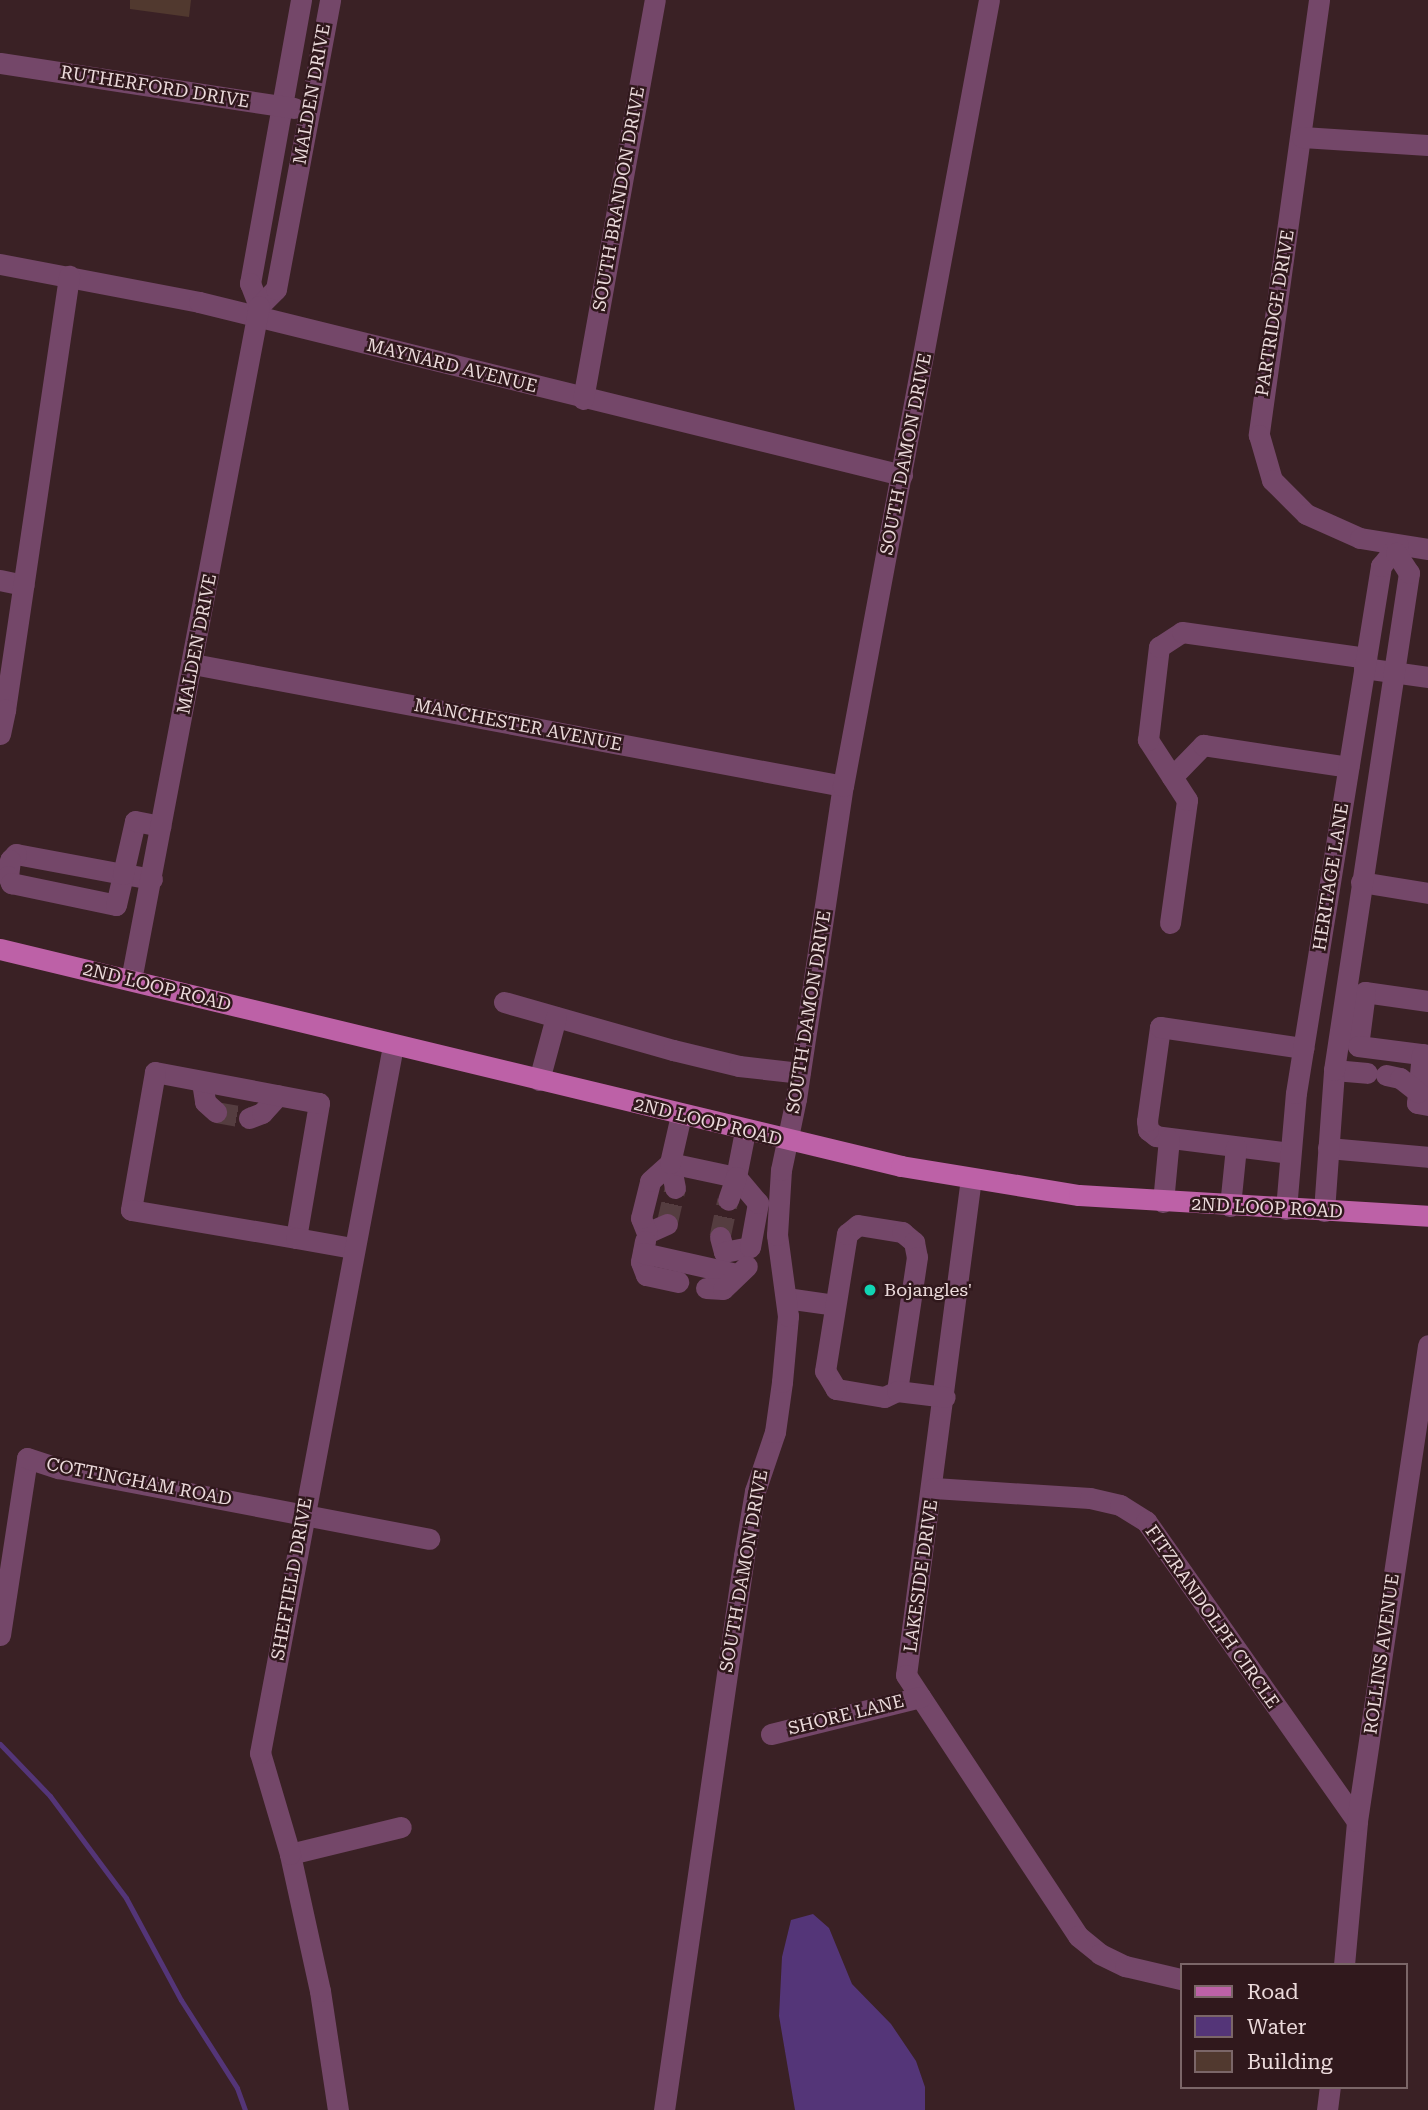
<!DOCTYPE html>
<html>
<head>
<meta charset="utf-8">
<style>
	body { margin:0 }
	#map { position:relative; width:1428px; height:2110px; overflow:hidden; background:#3a2125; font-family:"Roboto Serif",serif }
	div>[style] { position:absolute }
	.water>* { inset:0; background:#543578 }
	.stream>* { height:5px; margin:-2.5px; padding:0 2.5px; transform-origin:2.5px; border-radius:2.5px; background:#543578 }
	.building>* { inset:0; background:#51392f }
	.minor-tunnel>* { height:21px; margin-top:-10.5px; transform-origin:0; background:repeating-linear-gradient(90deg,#553d40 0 21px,transparent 0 31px) }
	.minor>* { height:21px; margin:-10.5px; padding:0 10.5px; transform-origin:10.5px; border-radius:10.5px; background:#744769 }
	.major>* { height:21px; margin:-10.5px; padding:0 10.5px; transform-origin:10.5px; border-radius:10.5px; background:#bd61a7 }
	.dots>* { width:19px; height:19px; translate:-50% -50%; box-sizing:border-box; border:4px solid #30181c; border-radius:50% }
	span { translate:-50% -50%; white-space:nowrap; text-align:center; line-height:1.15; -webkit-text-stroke:5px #30181c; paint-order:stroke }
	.street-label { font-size:18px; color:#ebdadb }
	.poi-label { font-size:18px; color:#ebdadb }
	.left { translate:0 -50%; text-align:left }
	.legend { position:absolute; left:1180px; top:1963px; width:228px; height:126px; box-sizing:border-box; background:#30181c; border:2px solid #7b6668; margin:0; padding:9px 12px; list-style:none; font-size:21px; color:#ebdadb }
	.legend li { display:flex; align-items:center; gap:14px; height:35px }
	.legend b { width:35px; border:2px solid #7b6668 }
</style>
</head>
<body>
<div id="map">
	<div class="water">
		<i style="clip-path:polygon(813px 1914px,829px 1928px,852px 1984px,891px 2024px,916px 2061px,925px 2087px,925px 2110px,795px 2110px,779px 2016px,782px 1957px,791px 1920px)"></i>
	</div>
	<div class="stream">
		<i style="left:0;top:1744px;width:72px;rotate:46.1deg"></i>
		<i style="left:50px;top:1796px;width:127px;rotate:53.3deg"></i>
		<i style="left:126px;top:1898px;width:116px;rotate:61.7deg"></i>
		<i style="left:181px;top:2000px;width:104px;rotate:57.5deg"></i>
		<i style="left:237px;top:2088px;width:23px;rotate:70deg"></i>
	</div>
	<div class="building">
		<i style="clip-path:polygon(130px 0,191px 0,189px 17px,130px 9px)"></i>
	</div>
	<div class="minor-tunnel">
		<i style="left:216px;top:1112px;width:34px;rotate:10deg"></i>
		<i style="left:667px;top:1224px;width:37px;rotate:-77deg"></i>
		<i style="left:720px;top:1237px;width:38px;rotate:-78deg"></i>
	</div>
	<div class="minor">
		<i style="left:301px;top:0;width:288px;rotate:100.2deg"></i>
		<i style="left:250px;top:283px;width:25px;rotate:69deg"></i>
		<i style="left:259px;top:306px;width:24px;rotate:-45deg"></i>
		<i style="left:276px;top:289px;width:294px;rotate:-79.4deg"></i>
		<i style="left:1319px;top:0;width:439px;rotate:97.9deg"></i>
		<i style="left:1259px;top:435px;width:47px;rotate:73.9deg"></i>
		<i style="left:1272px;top:480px;width:48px;rotate:45deg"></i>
		<i style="left:1306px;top:514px;width:59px;rotate:24deg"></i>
		<i style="left:1360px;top:538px;width:69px;rotate:9.2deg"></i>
		<i style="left:0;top:63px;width:297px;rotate:8.7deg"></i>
		<i style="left:1302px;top:137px;width:126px;rotate:3.6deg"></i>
		<i style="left:0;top:264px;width:203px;rotate:10.8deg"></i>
		<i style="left:199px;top:302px;width:724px;rotate:13.83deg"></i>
		<i style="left:583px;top:399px;width:405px;rotate:-79.8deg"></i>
		<i style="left:0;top:580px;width:24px;rotate:12deg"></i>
		<i style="left:193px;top:664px;width:661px;rotate:10.63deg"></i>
		<i style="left:1364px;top:668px;width:65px;rotate:8deg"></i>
		<i style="left:0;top:709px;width:5px;rotate:11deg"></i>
		<i style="left:5px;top:710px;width:439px;rotate:-81.6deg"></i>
		<i style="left:0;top:734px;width:25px;rotate:-78deg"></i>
		<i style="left:1172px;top:777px;width:45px;rotate:-45.9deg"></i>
		<i style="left:1203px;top:745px;width:147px;rotate:8.6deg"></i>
		<i style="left:152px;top:879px;width:29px;rotate:-170deg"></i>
		<i style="left:123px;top:874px;width:109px;rotate:-169.4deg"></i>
		<i style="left:16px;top:854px;width:8px;rotate:135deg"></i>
		<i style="left:10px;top:860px;width:16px;rotate:97deg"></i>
		<i style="left:8px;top:876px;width:8px;rotate:67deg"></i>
		<i style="left:11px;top:883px;width:107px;rotate:11.8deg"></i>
		<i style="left:116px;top:905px;width:32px;rotate:-77deg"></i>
		<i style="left:123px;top:874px;width:54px;rotate:-77.2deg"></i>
		<i style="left:135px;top:821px;width:26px;rotate:11deg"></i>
		<i style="left:1361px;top:882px;width:68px;rotate:9.3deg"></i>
		<i style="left:1170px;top:923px;width:124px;rotate:-82.1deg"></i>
		<i style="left:1187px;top:800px;width:72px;rotate:-123deg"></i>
		<i style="left:1148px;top:740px;width:94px;rotate:-83.3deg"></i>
		<i style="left:1159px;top:647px;width:27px;rotate:-33deg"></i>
		<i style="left:1182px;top:632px;width:186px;rotate:8deg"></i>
		<i style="left:131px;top:980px;width:686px;rotate:-79.25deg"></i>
		<i style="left:1428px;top:1001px;width:64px;rotate:-171.9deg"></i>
		<i style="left:1365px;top:992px;width:54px;rotate:97.4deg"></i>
		<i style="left:1358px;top:1046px;width:71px;rotate:7.3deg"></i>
		<i style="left:504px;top:1002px;width:176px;rotate:15.9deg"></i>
		<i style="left:673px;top:1050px;width:68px;rotate:13.6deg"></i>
		<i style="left:739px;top:1066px;width:61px;rotate:6.5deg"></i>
		<i style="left:1422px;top:1054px;width:49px;rotate:95.8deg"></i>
		<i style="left:1417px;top:1103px;width:11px;rotate:10deg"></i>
		<i style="left:1334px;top:1070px;width:33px;rotate:5deg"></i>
		<i style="left:1386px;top:1075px;width:14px;rotate:12deg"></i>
		<i style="left:1400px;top:1078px;width:23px;rotate:38deg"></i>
		<i style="left:539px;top:1080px;width:65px;rotate:-74.9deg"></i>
		<i style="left:202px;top:1082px;width:20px;rotate:81deg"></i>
		<i style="left:205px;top:1102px;width:15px;rotate:42deg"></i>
		<i style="left:249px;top:1118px;width:14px;rotate:-21deg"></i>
		<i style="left:262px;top:1113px;width:24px;rotate:-48deg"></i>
		<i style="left:1328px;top:1148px;width:100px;rotate:5.1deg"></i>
		<i style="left:1290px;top:1153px;width:135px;rotate:-172.8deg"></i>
		<i style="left:1156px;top:1136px;width:10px;rotate:-143deg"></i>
		<i style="left:1148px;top:1130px;width:9px;rotate:-96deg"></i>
		<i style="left:1147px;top:1121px;width:95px;rotate:-82.1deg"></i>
		<i style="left:1160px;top:1027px;width:145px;rotate:8.4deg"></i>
		<i style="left:971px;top:1178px;width:501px;rotate:97.45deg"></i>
		<i style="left:906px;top:1675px;width:313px;rotate:56.6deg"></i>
		<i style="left:1078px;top:1936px;width:28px;rotate:39deg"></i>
		<i style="left:1100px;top:1954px;width:28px;rotate:26deg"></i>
		<i style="left:1125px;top:1966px;width:57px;rotate:13.1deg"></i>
		<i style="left:675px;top:1188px;width:25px;rotate:-101deg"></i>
		<i style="left:670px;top:1163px;width:67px;rotate:12deg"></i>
		<i style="left:736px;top:1177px;width:47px;rotate:-78.9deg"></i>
		<i style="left:1163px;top:1202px;width:63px;rotate:-84.6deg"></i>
		<i style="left:1230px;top:1206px;width:59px;rotate:-84.2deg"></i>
		<i style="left:1286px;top:1209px;width:116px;rotate:-85.1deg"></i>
		<i style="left:1296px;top:1093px;width:534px;rotate:-80.84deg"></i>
		<i style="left:1381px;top:566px;width:27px;rotate:-51deg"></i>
		<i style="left:1324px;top:1211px;width:141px;rotate:-85.9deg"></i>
		<i style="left:1334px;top:1070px;width:503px;rotate:-81.42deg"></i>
		<i style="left:1409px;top:573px;width:24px;rotate:-123deg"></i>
		<i style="left:667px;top:1224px;width:22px;rotate:156deg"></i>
		<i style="left:647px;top:1233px;width:16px;rotate:-112deg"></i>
		<i style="left:641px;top:1218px;width:38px;rotate:-76deg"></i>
		<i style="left:650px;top:1181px;width:27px;rotate:-42deg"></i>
		<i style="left:670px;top:1163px;width:49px;rotate:-77.1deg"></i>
		<i style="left:720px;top:1237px;width:16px;rotate:75deg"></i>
		<i style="left:724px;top:1252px;width:26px;rotate:-11deg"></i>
		<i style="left:750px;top:1247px;width:45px;rotate:-79.7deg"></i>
		<i style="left:758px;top:1203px;width:34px;rotate:-130deg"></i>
		<i style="left:736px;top:1177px;width:24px;rotate:109deg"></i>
		<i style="left:296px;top:1238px;width:137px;rotate:-80.3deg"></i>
		<i style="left:319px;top:1103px;width:167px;rotate:-169.3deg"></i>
		<i style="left:155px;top:1072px;width:140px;rotate:99.9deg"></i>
		<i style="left:131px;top:1210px;width:167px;rotate:9.6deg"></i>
		<i style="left:296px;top:1238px;width:57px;rotate:10.1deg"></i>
		<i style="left:645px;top:1241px;width:21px;rotate:101deg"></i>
		<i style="left:641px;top:1262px;width:14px;rotate:69deg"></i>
		<i style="left:646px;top:1275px;width:33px;rotate:12deg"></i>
		<i style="left:643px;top:1253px;width:96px;rotate:12.6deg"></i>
		<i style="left:706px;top:1288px;width:17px;rotate:3deg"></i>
		<i style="left:723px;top:1289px;width:33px;rotate:-44deg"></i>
		<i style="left:786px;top:1298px;width:49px;rotate:8.1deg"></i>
		<i style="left:897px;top:1391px;width:14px;rotate:155deg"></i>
		<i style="left:884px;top:1397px;width:49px;rotate:-170.5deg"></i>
		<i style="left:836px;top:1389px;width:21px;rotate:-121deg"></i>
		<i style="left:825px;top:1371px;width:139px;rotate:-80.9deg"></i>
		<i style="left:847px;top:1234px;width:14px;rotate:-39deg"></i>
		<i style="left:858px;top:1225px;width:45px;rotate:9deg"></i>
		<i style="left:902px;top:1232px;width:16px;rotate:40deg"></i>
		<i style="left:914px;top:1242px;width:15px;rotate:79deg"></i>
		<i style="left:917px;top:1257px;width:135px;rotate:98.5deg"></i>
		<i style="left:897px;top:1391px;width:48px;rotate:7.1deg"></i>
		<i style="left:934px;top:1488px;width:156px;rotate:3.7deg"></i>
		<i style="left:1090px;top:1498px;width:31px;rotate:13deg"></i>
		<i style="left:1120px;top:1505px;width:31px;rotate:32deg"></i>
		<i style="left:1146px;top:1521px;width:367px;rotate:54.9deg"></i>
		<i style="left:0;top:1635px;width:179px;rotate:-81.3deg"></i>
		<i style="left:27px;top:1458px;width:33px;rotate:18deg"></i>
		<i style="left:58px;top:1468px;width:378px;rotate:10.8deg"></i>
		<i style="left:771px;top:1734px;width:154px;rotate:-13.9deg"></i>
		<i style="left:290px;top:1854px;width:114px;rotate:-13.7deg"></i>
		<i style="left:1344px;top:1965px;width:145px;rotate:-84.8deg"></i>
		<i style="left:1357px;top:1821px;width:481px;rotate:-81.5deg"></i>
		<i style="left:338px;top:2110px;width:120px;rotate:-98.6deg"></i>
		<i style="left:320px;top:1991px;width:140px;rotate:-102.4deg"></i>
		<i style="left:290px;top:1854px;width:105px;rotate:-106.5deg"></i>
		<i style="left:260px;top:1753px;width:719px;rotate:-79.35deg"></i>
		<i style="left:664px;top:2110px;width:560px;rotate:-81.78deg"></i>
		<i style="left:744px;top:1556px;width:66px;rotate:-80.4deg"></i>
		<i style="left:755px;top:1491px;width:62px;rotate:-71.3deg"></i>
		<i style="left:775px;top:1432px;width:50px;rotate:-82deg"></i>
		<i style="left:782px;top:1382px;width:66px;rotate:-84.8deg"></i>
		<i style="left:788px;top:1316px;width:82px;rotate:-97.7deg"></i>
		<i style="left:777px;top:1235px;width:65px;rotate:-86.5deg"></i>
		<i style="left:781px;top:1170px;width:73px;rotate:-78.1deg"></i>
		<i style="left:796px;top:1099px;width:317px;rotate:-81.5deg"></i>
		<i style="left:843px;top:786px;width:799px;rotate:-79.48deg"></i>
		<i style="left:1327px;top:2110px;width:23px;rotate:-83deg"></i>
	</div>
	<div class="major">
		<i style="left:0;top:949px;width:927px;rotate:13.54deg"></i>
		<i style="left:901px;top:1166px;width:180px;rotate:9.3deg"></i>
		<i style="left:1079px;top:1195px;width:350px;rotate:3.4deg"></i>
	</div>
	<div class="dots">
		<i style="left:870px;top:1290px;background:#11d5b4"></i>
	</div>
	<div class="street-label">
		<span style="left:155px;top:87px;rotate:9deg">RUTHERFORD DRIVE</span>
		<span style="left:312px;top:94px;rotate:-80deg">MALDEN DRIVE</span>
		<span style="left:619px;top:199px;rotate:-80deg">SOUTH BRANDON DRIVE</span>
		<span style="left:1275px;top:313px;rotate:-81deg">PARTRIDGE DRIVE</span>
		<span style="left:452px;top:366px;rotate:14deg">MAYNARD AVENUE</span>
		<span style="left:906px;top:454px;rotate:-79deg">SOUTH DAMON DRIVE</span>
		<span style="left:197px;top:644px;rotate:-79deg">MALDEN DRIVE</span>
		<span style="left:518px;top:725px;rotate:11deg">MANCHESTER AVENUE</span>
		<span style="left:1331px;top:877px;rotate:-81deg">HERITAGE LANE</span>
		<span style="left:157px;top:987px;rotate:14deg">2ND LOOP ROAD</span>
		<span style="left:809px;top:1012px;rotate:-81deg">SOUTH DAMON DRIVE</span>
		<span style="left:708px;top:1122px;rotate:14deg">2ND LOOP ROAD</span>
		<span style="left:1267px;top:1208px;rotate:3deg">2ND LOOP ROAD</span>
		<span style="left:139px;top:1482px;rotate:11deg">COTTINGHAM ROAD</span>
		<span style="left:744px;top:1571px;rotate:-80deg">SOUTH DAMON DRIVE</span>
		<span style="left:921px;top:1576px;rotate:-82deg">LAKESIDE DRIVE</span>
		<span style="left:292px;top:1579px;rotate:-80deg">SHEFFIELD DRIVE</span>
		<span style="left:1212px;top:1617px;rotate:55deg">FITZRANDOLPH CIRCLE</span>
		<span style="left:1382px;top:1654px;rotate:-82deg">ROLLINS AVENUE</span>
		<span style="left:846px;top:1715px;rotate:-14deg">SHORE LANE</span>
	</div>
	<div class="poi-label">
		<span class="left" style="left:884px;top:1290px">Bojangles'</span>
	</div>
	<ul class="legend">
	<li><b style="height:9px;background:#bd61a7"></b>Road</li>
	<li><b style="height:19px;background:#543578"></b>Water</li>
	<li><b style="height:19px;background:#51392f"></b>Building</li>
	</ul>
</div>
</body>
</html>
